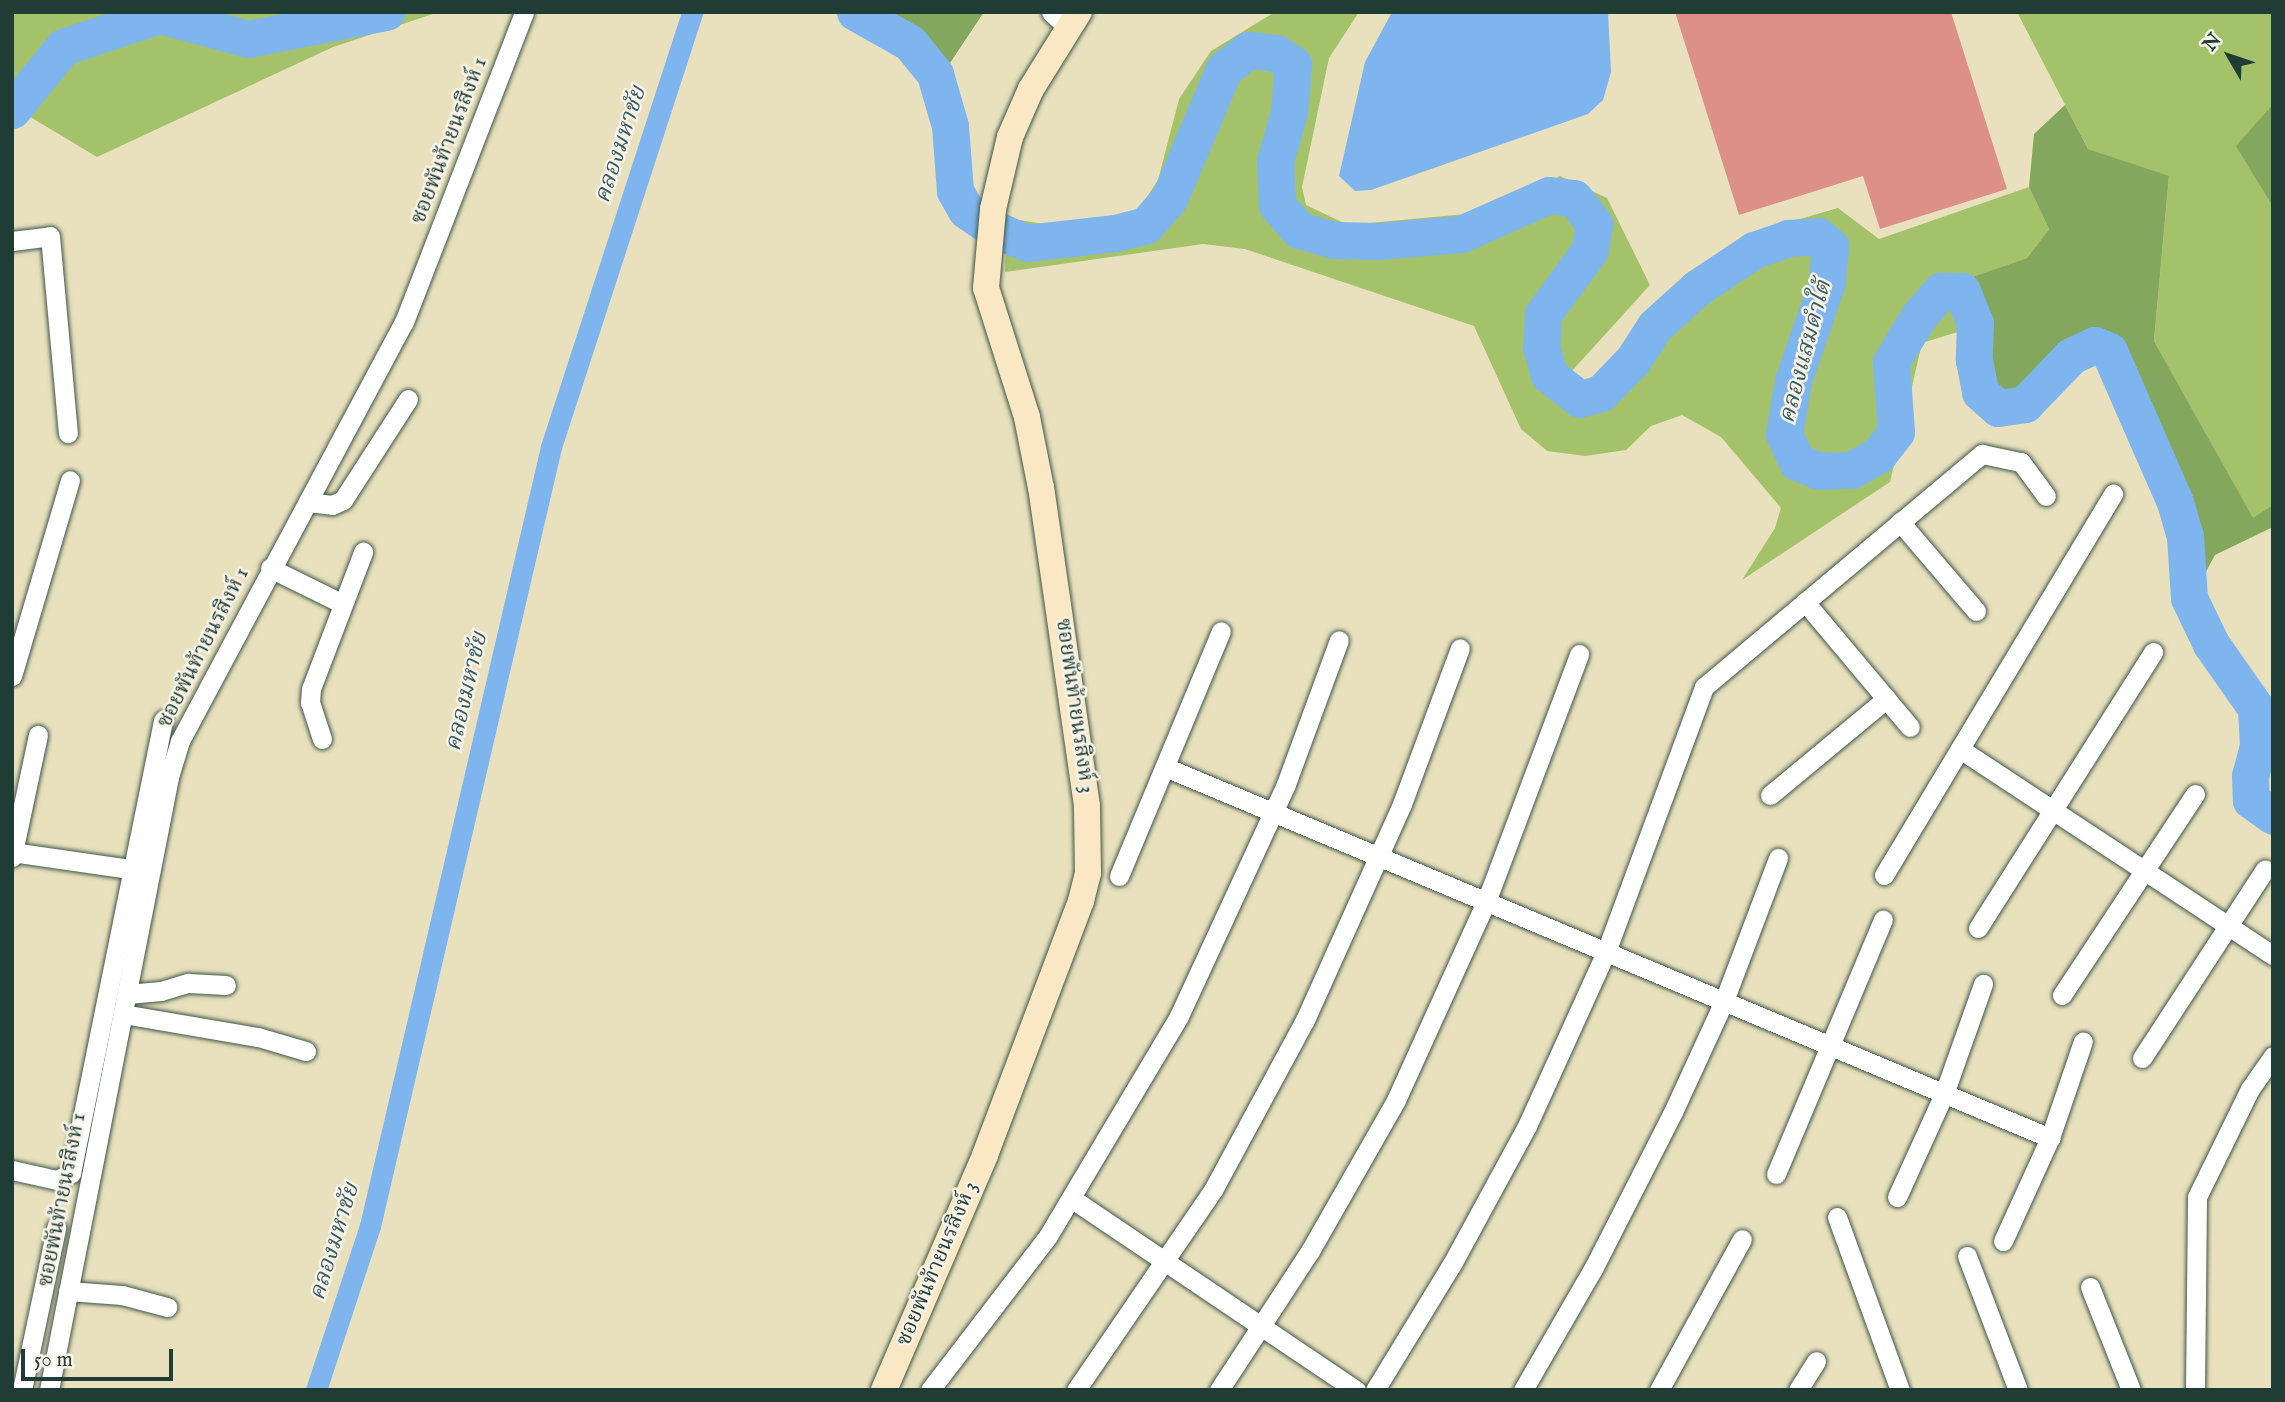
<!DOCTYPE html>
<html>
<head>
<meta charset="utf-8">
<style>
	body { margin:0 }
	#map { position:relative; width:2285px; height:1402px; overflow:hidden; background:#e9e1bd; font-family:"IM FELL English","Noto Serif Thai",serif }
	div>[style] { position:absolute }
	.green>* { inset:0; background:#a4c269 }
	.forest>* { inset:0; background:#83a85d }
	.water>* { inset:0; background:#7eb5ee }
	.canal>* { height:21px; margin:-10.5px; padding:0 10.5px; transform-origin:10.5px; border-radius:10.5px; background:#7eb5ee }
	.river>* { height:37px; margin:-18.5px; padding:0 18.5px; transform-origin:18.5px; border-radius:18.5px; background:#7eb5ee }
	.building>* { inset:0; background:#dc9087 }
	.roads { filter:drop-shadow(0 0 2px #3d5649) drop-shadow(0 0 2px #3d5649) }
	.street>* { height:19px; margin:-9.5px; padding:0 9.5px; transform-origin:9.5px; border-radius:9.5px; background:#fff }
	.secondary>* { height:26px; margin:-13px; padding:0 13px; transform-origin:13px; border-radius:13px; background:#fae7c3 }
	span { translate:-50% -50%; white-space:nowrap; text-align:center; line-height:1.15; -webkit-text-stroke:5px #f7f3e8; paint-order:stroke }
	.street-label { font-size:21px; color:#1f3d34 }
	.water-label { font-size:23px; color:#375b62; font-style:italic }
	.frame { position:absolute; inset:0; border:14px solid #1f3d34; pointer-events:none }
	.north { position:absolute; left:2194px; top:21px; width:70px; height:70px; -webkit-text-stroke:5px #f7f3e8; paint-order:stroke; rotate:309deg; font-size:19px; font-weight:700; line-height:28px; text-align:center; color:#1f3d34 }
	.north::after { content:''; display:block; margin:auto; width:24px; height:32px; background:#1f3d34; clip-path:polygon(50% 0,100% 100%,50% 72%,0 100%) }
	.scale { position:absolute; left:21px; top:1349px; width:152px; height:32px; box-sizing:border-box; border:4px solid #1f3d34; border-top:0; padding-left:9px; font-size:21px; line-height:24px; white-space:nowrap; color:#1f3d34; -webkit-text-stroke:5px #f7f3e8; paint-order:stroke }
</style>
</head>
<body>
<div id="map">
	<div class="green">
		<i style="clip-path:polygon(12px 12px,439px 12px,333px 47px,97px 157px,27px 115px,12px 115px)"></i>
		<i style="clip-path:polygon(1275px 12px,1359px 12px,1329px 58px,1302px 187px,1306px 205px,1348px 225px,1487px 212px,1560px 176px,1607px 198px,1650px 285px,1571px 372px,1608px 402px,1682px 307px,1666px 294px,1762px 230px,1838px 208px,1879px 239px,2029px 187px,2049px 229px,2027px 258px,1962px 281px,1984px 324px,1922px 343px,1890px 482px,1742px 580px,1775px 528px,1781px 508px,1721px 437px,1682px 415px,1651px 426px,1626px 450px,1585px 456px,1547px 451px,1521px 429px,1474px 326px,1245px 249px,1203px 244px,1005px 272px,1007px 218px,1068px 228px,1134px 217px,1158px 180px,1179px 99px,1211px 51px)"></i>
		<i style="clip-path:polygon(2017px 12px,2273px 12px,2273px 104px,2237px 146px,2273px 207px,2273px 505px,2253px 519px,2154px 341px,2169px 177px,2088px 149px)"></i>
	</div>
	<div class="forest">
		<i style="clip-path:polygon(888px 12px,984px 12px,950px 63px)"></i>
		<i style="clip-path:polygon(2273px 104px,2273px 207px,2236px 146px)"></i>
		<i style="clip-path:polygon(2065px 105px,2088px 149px,2169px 176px,2154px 341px,2253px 518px,2273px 505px,2273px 527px,2215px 555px,2201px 581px,2195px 511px,2118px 348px,2094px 329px,2025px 391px,2007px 401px,1984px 376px,1984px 324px,1961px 281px,2027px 258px,2049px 229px,2029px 187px,2034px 134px)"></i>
	</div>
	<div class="water">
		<i style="clip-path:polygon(1392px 12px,1608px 12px,1611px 72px,1603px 100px,1588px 114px,1371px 190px,1355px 191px,1339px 176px,1365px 62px)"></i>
	</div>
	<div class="canal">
		<i style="left:316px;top:1390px;width:173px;rotate:-71.8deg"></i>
		<i style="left:370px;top:1226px;width:800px;rotate:-76.92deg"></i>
		<i style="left:551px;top:447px;width:457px;rotate:-72deg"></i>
	</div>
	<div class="river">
		<i style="left:855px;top:12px;width:63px;rotate:29.4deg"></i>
		<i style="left:910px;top:43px;width:40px;rotate:51deg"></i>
		<i style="left:935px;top:74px;width:54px;rotate:73.9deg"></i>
		<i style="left:950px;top:126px;width:65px;rotate:85.6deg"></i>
		<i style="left:955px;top:191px;width:22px;rotate:60deg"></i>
		<i style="left:966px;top:210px;width:32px;rotate:35deg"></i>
		<i style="left:992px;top:228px;width:38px;rotate:23deg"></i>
		<i style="left:1027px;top:243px;width:89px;rotate:-6.5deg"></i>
		<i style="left:1115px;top:233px;width:32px;rotate:-14deg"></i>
		<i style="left:1146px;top:225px;width:35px;rotate:-49deg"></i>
		<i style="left:1169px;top:199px;width:141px;rotate:-67.1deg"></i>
		<i style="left:1224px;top:69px;width:31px;rotate:-38deg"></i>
		<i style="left:1248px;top:50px;width:28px;rotate:6deg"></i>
		<i style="left:1276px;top:53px;width:20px;rotate:33deg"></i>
		<i style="left:1293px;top:64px;width:48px;rotate:94.8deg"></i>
		<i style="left:1289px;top:112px;width:51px;rotate:105.9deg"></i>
		<i style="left:1275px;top:161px;width:44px;rotate:87.4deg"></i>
		<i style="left:1277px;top:205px;width:33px;rotate:49deg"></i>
		<i style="left:1299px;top:230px;width:36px;rotate:16deg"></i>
		<i style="left:1334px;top:240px;width:45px;rotate:1.3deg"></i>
		<i style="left:1379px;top:241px;width:82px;rotate:-4.9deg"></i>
		<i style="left:1461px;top:234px;width:96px;rotate:-23.9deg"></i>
		<i style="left:1549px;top:195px;width:25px;rotate:7deg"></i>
		<i style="left:1574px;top:198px;width:33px;rotate:52deg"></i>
		<i style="left:1594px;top:224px;width:26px;rotate:99deg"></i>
		<i style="left:1590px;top:250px;width:79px;rotate:126.3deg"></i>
		<i style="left:1543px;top:314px;width:33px;rotate:93deg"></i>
		<i style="left:1541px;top:347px;width:29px;rotate:74deg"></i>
		<i style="left:1549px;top:375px;width:39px;rotate:38deg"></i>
		<i style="left:1580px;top:399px;width:22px;rotate:-16deg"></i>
		<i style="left:1601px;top:393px;width:46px;rotate:-45.9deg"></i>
		<i style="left:1633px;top:360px;width:40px;rotate:-57.1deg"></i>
		<i style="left:1655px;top:326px;width:57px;rotate:-42.1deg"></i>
		<i style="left:1697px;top:288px;width:69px;rotate:-33.7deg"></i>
		<i style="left:1754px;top:250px;width:36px;rotate:-19deg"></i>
		<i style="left:1788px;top:238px;width:30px;rotate:-4deg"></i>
		<i style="left:1818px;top:236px;width:16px;rotate:40deg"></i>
		<i style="left:1830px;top:246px;width:36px;rotate:95deg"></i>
		<i style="left:1827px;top:282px;width:105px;rotate:109deg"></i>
		<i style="left:1793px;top:381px;width:54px;rotate:99.6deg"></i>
		<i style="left:1784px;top:434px;width:31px;rotate:65deg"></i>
		<i style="left:1797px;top:462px;width:24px;rotate:22deg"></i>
		<i style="left:1819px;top:471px;width:32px;rotate:-2deg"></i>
		<i style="left:1851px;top:470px;width:31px;rotate:-29deg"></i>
		<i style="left:1878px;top:455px;width:29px;rotate:-52deg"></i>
		<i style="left:1896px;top:432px;width:70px;rotate:-94.1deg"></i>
		<i style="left:1891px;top:362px;width:52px;rotate:-59deg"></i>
		<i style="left:1918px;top:317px;width:35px;rotate:-49deg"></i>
		<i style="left:1941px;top:291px;width:21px"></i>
		<i style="left:1962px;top:291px;width:35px;rotate:68deg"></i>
		<i style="left:1975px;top:323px;width:37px;rotate:92deg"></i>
		<i style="left:1974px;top:360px;width:33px;rotate:79deg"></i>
		<i style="left:1980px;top:392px;width:24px;rotate:42deg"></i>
		<i style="left:1998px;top:408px;width:27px;rotate:-8deg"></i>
		<i style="left:2025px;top:404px;width:66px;rotate:-46.2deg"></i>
		<i style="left:2071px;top:356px;width:26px;rotate:-25deg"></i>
		<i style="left:2095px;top:345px;width:15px;rotate:23deg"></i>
		<i style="left:2109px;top:351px;width:165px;rotate:66.4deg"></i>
		<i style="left:2175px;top:502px;width:35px;rotate:74deg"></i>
		<i style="left:2185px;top:536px;width:62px;rotate:86.3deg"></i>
		<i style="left:2189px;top:598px;width:51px;rotate:64.4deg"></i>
		<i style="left:2211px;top:644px;width:78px;rotate:54.9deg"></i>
		<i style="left:2256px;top:708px;width:38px;rotate:87deg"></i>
		<i style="left:2258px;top:746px;width:31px;rotate:105deg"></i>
		<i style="left:2250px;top:776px;width:24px;rotate:88deg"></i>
		<i style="left:2251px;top:800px;width:27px;rotate:36deg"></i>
		<i style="left:12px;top:110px;width:81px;rotate:-51deg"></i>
		<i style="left:63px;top:47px;width:101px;rotate:-18.4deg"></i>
		<i style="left:159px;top:15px;width:92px;rotate:15.1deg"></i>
		<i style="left:248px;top:39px;width:141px;rotate:-11.1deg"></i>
	</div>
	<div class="building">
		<i style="clip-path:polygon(1675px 12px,1951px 12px,2007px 189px,1880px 229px,1863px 176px,1739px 215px)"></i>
	</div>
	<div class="roads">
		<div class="street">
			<i style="left:1051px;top:12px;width:22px;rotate:43deg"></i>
			<i style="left:12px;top:241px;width:38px;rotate:-7deg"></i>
			<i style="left:50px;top:236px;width:198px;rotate:84.8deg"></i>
			<i style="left:308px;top:502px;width:24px;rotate:7deg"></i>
			<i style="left:332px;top:505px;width:12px;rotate:-24deg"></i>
			<i style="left:343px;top:500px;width:120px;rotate:-57.2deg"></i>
			<i style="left:1900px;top:522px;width:117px;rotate:49.5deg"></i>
			<i style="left:270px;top:568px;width:81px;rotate:26.3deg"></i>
			<i style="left:1805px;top:602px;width:163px;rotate:50deg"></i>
			<i style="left:12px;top:676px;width:204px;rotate:-73.5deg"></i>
			<i style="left:322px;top:739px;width:38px;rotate:-108deg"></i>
			<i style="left:310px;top:703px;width:14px;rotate:-86deg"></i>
			<i style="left:311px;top:689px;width:147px;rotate:-69.2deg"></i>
			<i style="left:1960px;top:749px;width:375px;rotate:33.4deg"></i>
			<i style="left:1165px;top:767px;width:960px;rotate:22.74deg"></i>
			<i style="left:1770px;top:795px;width:151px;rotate:-39.6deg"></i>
			<i style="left:12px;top:852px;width:119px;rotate:8.2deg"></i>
			<i style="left:12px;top:857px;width:125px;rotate:-78deg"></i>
			<i style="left:1884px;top:875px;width:445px;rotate:-59deg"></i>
			<i style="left:1119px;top:876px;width:265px;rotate:-67.4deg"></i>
			<i style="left:1978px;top:928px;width:327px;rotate:-57.6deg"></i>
			<i style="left:127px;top:994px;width:34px;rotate:-5deg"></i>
			<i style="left:161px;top:991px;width:28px;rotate:-17deg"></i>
			<i style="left:188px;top:983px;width:38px;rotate:3deg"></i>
			<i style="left:2062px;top:995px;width:241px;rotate:-56.5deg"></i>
			<i style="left:123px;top:1014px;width:137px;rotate:9.7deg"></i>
			<i style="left:258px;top:1037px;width:50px;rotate:16.3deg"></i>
			<i style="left:2142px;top:1058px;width:225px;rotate:-56.9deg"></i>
			<i style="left:12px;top:1170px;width:46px;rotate:12.5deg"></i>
			<i style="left:57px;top:1180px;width:16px;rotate:-27deg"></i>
			<i style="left:71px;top:1173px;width:462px;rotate:-78.5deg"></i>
			<i style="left:1776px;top:1174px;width:276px;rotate:-67.2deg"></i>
			<i style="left:1897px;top:1197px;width:113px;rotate:-65.5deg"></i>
			<i style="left:1944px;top:1094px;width:117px;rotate:-70.5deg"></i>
			<i style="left:1071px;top:1198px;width:344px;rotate:34deg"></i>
			<i style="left:1837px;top:1217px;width:184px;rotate:70deg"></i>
			<i style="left:2003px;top:1241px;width:113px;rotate:-65.5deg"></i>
			<i style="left:2050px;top:1138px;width:102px;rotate:-71.2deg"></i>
			<i style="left:1967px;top:1256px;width:143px;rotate:69.2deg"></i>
			<i style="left:2090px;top:1287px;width:111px;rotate:68.3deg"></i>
			<i style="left:68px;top:1291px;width:54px;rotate:4.2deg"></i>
			<i style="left:122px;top:1295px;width:47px;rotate:14.9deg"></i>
			<i style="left:22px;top:1390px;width:166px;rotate:-78.1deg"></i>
			<i style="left:49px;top:1390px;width:625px;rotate:-78.92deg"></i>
			<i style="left:169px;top:777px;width:38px;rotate:-73deg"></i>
			<i style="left:180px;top:741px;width:475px;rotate:-61.9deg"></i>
			<i style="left:404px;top:322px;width:332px;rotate:-68.8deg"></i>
			<i style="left:930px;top:1390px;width:194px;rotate:-52.5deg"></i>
			<i style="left:1048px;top:1236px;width:256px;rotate:-59.2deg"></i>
			<i style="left:1179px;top:1016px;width:255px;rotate:-65.2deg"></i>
			<i style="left:1286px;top:784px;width:153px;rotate:-69.8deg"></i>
			<i style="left:1076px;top:1390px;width:242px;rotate:-55.6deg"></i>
			<i style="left:1213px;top:1190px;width:193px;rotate:-61.6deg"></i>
			<i style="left:1305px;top:1020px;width:237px;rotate:-65.8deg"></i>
			<i style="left:1402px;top:804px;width:166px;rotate:-69.6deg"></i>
			<i style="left:1219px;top:1390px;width:166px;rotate:-56.8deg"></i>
			<i style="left:1310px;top:1251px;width:174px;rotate:-60.3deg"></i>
			<i style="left:1396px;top:1100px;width:217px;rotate:-65.6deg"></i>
			<i style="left:1486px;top:902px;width:265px;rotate:-69.4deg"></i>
			<i style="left:1375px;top:1390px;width:148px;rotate:-58.6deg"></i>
			<i style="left:1452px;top:1264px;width:157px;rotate:-61.5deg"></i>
			<i style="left:1527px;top:1126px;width:191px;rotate:-65.6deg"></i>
			<i style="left:1606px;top:952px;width:283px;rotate:-69.7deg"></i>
			<i style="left:1704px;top:687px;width:363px;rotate:-40deg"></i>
			<i style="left:1982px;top:454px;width:40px;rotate:12deg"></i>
			<i style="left:2021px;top:462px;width:42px;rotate:53.7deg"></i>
			<i style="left:1523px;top:1390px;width:140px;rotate:-60deg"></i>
			<i style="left:1593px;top:1269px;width:176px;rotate:-63deg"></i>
			<i style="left:1673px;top:1112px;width:122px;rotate:-65.3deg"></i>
			<i style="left:1724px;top:1001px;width:153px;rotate:-69.3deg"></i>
			<i style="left:1659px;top:1390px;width:172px;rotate:-61.2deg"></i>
			<i style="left:1798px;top:1390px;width:34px;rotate:-58deg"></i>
			<i style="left:2195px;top:1390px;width:193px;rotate:-89.4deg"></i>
			<i style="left:2197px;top:1197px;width:120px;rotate:-63.9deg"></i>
			<i style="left:2250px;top:1089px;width:40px;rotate:-55.1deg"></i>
		</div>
		<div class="secondary">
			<i style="left:884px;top:1390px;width:256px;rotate:-66.7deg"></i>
			<i style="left:985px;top:1155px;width:272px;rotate:-69.3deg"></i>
			<i style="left:1081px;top:901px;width:29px;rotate:-76deg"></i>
			<i style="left:1088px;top:873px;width:67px;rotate:-90.9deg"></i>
			<i style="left:1087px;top:806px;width:321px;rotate:-98.2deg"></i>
			<i style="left:1041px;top:488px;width:72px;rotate:-101.2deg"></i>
			<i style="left:1027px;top:417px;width:135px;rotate:-107.6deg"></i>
			<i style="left:986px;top:288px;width:79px;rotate:-84.9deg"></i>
			<i style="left:993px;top:209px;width:74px;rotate:-76.7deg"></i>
			<i style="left:1010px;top:137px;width:52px;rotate:-66.4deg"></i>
			<i style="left:1031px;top:89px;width:91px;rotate:-58.1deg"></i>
		</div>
	</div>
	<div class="street-label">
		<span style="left:450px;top:141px;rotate:-69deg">ซอยพันท้ายนรสิงห์ 1</span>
		<span style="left:204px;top:648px;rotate:-63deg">ซอยพันท้ายนรสิงห์ 1</span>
		<span style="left:1074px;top:706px;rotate:82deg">ซอยพันท้ายนรสิงห์ 3</span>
		<span style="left:63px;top:1200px;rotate:-79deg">ซอยพันท้ายนรสิงห์ 1</span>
		<span style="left:938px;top:1264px;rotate:-67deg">ซอยพันท้ายนรสิงห์ 3</span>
	</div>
	<div class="water-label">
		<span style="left:621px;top:145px;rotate:-72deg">คลองมหาชัย</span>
		<span style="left:1806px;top:352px;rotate:-75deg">คลองแสมดำใต้</span>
		<span style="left:467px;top:692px;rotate:-77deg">คลองมหาชัย</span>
		<span style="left:335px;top:1242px;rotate:-73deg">คลองมหาชัย</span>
	</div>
	<div class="frame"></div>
	<div class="north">N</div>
	<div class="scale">50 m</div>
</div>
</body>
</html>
